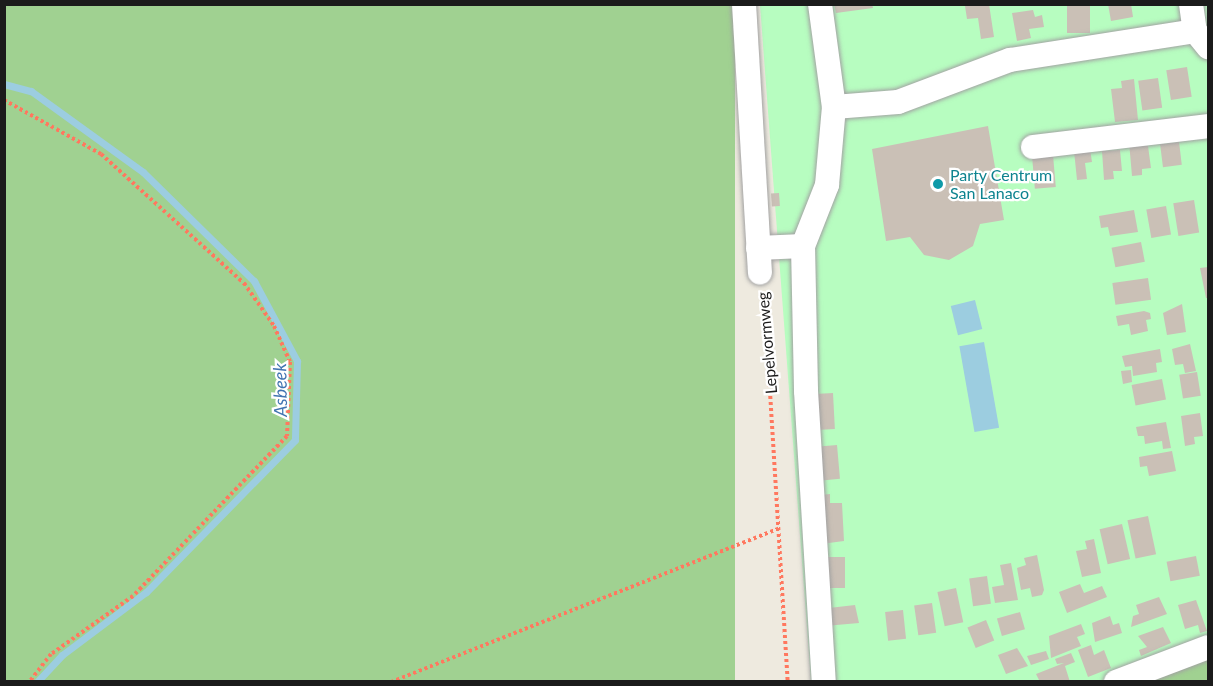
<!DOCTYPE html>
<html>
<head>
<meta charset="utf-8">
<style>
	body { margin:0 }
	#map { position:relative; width:1213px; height:686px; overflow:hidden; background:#eeeadf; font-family:Lato,sans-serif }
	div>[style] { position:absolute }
	.forest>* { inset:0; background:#a0d191; transform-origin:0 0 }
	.park>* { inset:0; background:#b7fdc0 }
	.water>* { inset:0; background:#9ccde0; transform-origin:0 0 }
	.stream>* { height:7px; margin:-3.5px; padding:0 3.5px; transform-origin:3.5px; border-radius:3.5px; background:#9ccde0 }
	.building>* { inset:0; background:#cac0b6; transform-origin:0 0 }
	.path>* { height:4px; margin-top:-2px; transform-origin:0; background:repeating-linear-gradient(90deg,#ff785f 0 3px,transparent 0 6px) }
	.roads { filter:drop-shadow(0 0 2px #a2a2a2) drop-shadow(0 0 2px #a2a2a2) }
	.minor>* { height:24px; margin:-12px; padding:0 12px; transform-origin:12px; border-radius:12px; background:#fff }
	.dots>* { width:16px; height:16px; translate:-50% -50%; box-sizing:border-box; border:3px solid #fff; border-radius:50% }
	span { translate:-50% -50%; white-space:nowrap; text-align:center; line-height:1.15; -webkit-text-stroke:4.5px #fff; paint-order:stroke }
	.culture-label { font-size:16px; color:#0d838f }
	.left { translate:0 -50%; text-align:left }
	.street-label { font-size:16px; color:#1b1b1b }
	.water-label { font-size:18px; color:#4174b1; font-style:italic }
	.frame { position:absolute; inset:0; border:6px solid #1b1b1b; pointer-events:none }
</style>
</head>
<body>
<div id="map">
	<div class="forest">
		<i style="left:4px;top:5px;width:731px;height:676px"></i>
		<i style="clip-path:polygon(1208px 659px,1208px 681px,1147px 681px)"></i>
	</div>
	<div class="park">
		<i style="clip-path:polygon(760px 5px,1208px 5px,1208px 654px,1135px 681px,811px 681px)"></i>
	</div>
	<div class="water">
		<i style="left:975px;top:300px;width:30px;height:25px;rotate:76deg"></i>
		<i style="left:984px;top:342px;width:87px;height:25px;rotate:80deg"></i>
	</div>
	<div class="stream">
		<i style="left:4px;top:84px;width:28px;rotate:15deg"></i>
		<i style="left:31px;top:91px;width:138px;rotate:35.9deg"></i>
		<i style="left:143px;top:172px;width:156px;rotate:44.5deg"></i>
		<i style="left:254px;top:281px;width:91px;rotate:61.7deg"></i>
		<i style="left:297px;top:361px;width:79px;rotate:91.5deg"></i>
		<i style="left:295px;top:440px;width:213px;rotate:134.4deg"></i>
		<i style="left:146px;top:592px;width:105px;rotate:143.1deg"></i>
		<i style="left:62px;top:655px;width:37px;rotate:133deg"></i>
	</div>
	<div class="building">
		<i style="clip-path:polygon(834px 4px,872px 4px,873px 8px,836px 13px)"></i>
		<i style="clip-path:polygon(977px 4px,989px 4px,994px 37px,981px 39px,978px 18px,967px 19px,965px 6px)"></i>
		<i style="left:1067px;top:4px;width:23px;height:29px"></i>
		<i style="clip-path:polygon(1108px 4px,1131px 4px,1133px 17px,1111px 21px)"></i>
		<i style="clip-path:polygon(1033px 10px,1035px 17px,1042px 15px,1044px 27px,1029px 29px,1031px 38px,1017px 41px,1012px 13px)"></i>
		<i style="left:1187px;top:67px;width:30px;height:21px;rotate:81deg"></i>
		<i style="left:1158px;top:78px;width:30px;height:20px;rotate:82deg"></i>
		<i style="clip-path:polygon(1134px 79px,1138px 120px,1115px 122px,1111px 89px,1122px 88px,1121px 81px)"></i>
		<i style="clip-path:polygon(988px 126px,1004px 220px,980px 224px,973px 246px,949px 260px,924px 255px,910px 237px,886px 241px,872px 149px)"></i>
		<i style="clip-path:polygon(1129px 142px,1148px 146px,1151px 168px,1142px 169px,1142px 175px,1132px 176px)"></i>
		<i style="left:1179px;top:142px;width:23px;height:19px;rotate:83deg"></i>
		<i style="clip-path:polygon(1090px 149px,1092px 162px,1085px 163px,1087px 179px,1077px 180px,1074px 151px)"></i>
		<i style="clip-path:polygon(1120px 150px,1122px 171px,1113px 171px,1114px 179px,1104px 180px,1102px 151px)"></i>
		<i style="left:1053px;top:155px;width:32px;height:21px;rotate:85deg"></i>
		<i style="left:779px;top:193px;width:13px;height:8px;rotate:86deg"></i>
		<i style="left:1194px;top:200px;width:33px;height:21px;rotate:81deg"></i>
		<i style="left:1166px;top:206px;width:29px;height:20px;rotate:80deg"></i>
		<i style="clip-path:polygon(1134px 210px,1138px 232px,1110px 236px,1108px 227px,1101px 228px,1099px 216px)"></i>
		<i style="left:1141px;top:242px;width:20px;height:30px;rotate:79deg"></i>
		<i style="clip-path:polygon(1208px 267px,1208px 298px,1206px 298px,1200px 268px)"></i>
		<i style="left:1148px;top:278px;width:22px;height:36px;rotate:82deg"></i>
		<i style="clip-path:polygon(1182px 304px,1186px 332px,1167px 335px,1163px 313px)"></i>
		<i style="clip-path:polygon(1144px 311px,1150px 313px,1151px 319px,1146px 320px,1148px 331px,1131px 335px,1129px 324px,1118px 326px,1116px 316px)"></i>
		<i style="clip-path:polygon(1190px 344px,1196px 371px,1185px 373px,1183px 364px,1175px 365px,1172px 349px)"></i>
		<i style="clip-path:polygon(1160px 349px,1162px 362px,1156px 363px,1157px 372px,1133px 376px,1132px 366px,1125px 367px,1122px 356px)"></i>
		<i style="clip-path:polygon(1131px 370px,1132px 382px,1123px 384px,1121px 371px)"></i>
		<i style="left:1197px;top:372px;width:24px;height:18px;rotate:81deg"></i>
		<i style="left:1162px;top:379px;width:21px;height:31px;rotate:79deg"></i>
		<i style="left:833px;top:393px;width:36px;height:23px;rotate:87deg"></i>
		<i style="clip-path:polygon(1200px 413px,1203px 436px,1194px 437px,1195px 444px,1185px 446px,1181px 416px)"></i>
		<i style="clip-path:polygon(1166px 422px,1171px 448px,1163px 449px,1162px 441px,1145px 444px,1144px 436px,1138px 436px,1136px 427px)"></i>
		<i style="left:837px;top:445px;width:34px;height:18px;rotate:85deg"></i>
		<i style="clip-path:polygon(1172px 451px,1176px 471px,1149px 476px,1147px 466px,1140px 467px,1139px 457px)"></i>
		<i style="clip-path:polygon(830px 494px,830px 503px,842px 503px,844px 541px,821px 544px,821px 495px)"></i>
		<i style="left:1148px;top:516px;width:39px;height:21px;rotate:78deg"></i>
		<i style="left:1122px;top:524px;width:36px;height:23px;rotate:77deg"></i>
		<i style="clip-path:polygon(1094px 539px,1101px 573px,1082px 577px,1076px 551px,1087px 549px,1085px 541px)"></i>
		<i style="clip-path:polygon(1037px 555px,1044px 590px,1042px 595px,1032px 597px,1030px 588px,1021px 590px,1017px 568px,1026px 565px,1024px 558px)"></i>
		<i style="left:1196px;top:556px;width:20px;height:30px;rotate:79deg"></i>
		<i style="left:825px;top:557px;width:20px;height:31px"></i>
		<i style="clip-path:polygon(1011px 563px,1018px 600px,995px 603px,992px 587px,1004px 585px,1000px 565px)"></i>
		<i style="left:987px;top:576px;width:28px;height:18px;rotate:82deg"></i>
		<i style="clip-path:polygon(1080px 584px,1084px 593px,1102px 586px,1107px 597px,1067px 613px,1059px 592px)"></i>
		<i style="left:956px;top:588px;width:35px;height:19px;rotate:78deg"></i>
		<i style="clip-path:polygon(1159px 597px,1167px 614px,1131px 627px,1133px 616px,1139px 614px,1136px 605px)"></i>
		<i style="clip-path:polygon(1196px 600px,1207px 631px,1200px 633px,1198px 625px,1185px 629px,1178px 605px)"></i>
		<i style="left:932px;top:603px;width:30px;height:18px;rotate:82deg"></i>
		<i style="clip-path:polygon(855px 605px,859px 623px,825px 626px,829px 608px)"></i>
		<i style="left:903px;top:610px;width:29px;height:18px;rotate:84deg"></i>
		<i style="left:1020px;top:612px;width:18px;height:24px;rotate:74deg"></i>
		<i style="clip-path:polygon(1110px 616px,1113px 625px,1119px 623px,1122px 633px,1095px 642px,1092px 623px)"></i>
		<i style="left:986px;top:620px;width:22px;height:20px;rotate:68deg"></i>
		<i style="clip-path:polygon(1081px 624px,1085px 634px,1077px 637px,1081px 646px,1051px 658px,1049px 636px)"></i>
		<i style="clip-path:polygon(1163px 627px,1171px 643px,1141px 656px,1139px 650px,1147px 647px,1138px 636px)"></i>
		<i style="clip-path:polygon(1091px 645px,1094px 655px,1104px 650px,1111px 668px,1088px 677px,1078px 650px)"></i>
		<i style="clip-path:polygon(1017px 648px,1028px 666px,1006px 674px,998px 655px)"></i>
		<i style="clip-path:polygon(1046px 651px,1049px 659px,1031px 665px,1027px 656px)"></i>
		<i style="clip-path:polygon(1071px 653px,1075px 662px,1065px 666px,1070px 682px,1040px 682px,1036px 674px,1064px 663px,1057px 664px,1055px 659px)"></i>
	</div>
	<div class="path">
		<i style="left:4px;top:100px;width:111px;rotate:29.1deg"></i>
		<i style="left:101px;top:154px;width:193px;rotate:42.1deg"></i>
		<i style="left:244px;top:283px;width:52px;rotate:55.1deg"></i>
		<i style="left:274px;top:326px;width:39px;rotate:66deg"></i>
		<i style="left:290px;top:362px;width:74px;rotate:92.3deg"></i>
		<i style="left:287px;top:436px;width:222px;rotate:133.9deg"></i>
		<i style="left:133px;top:596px;width:100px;rotate:144.7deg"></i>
		<i style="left:51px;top:654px;width:36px;rotate:128deg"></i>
		<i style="left:764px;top:294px;width:389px;rotate:86.5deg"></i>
		<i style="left:391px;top:682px;width:417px;rotate:-21.6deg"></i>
	</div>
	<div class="roads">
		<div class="minor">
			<i style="left:744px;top:4px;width:269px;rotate:86.6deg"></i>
			<i style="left:820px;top:4px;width:104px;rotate:82.3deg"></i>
			<i style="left:834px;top:107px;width:64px;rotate:-4.5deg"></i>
			<i style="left:898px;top:102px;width:120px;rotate:-20.6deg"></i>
			<i style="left:1010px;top:60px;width:187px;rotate:-8.9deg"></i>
			<i style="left:1191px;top:4px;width:27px;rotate:82deg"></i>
			<i style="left:1195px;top:31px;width:21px;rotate:51deg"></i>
			<i style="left:1033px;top:147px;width:176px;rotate:-6.8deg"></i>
			<i style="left:803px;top:246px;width:145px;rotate:88.8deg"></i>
			<i style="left:806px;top:391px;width:292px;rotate:86.5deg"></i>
			<i style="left:758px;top:248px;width:45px;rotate:-2.5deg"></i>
			<i style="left:803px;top:246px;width:66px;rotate:-68.5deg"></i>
			<i style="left:827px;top:185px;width:78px;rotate:-84.9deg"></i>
			<i style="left:1116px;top:682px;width:98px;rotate:-20.8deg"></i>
		</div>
	</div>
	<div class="dots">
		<i style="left:938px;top:184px;background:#0f9aa8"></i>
	</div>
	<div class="culture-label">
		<span class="left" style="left:950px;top:184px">Party Centrum<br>San Lanaco</span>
	</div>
	<div class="street-label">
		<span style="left:767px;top:343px;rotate:-95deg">Lepelvormweg</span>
	</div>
	<div class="water-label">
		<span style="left:280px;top:390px;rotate:-91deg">Asbeek</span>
	</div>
	<div class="frame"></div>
</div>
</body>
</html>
